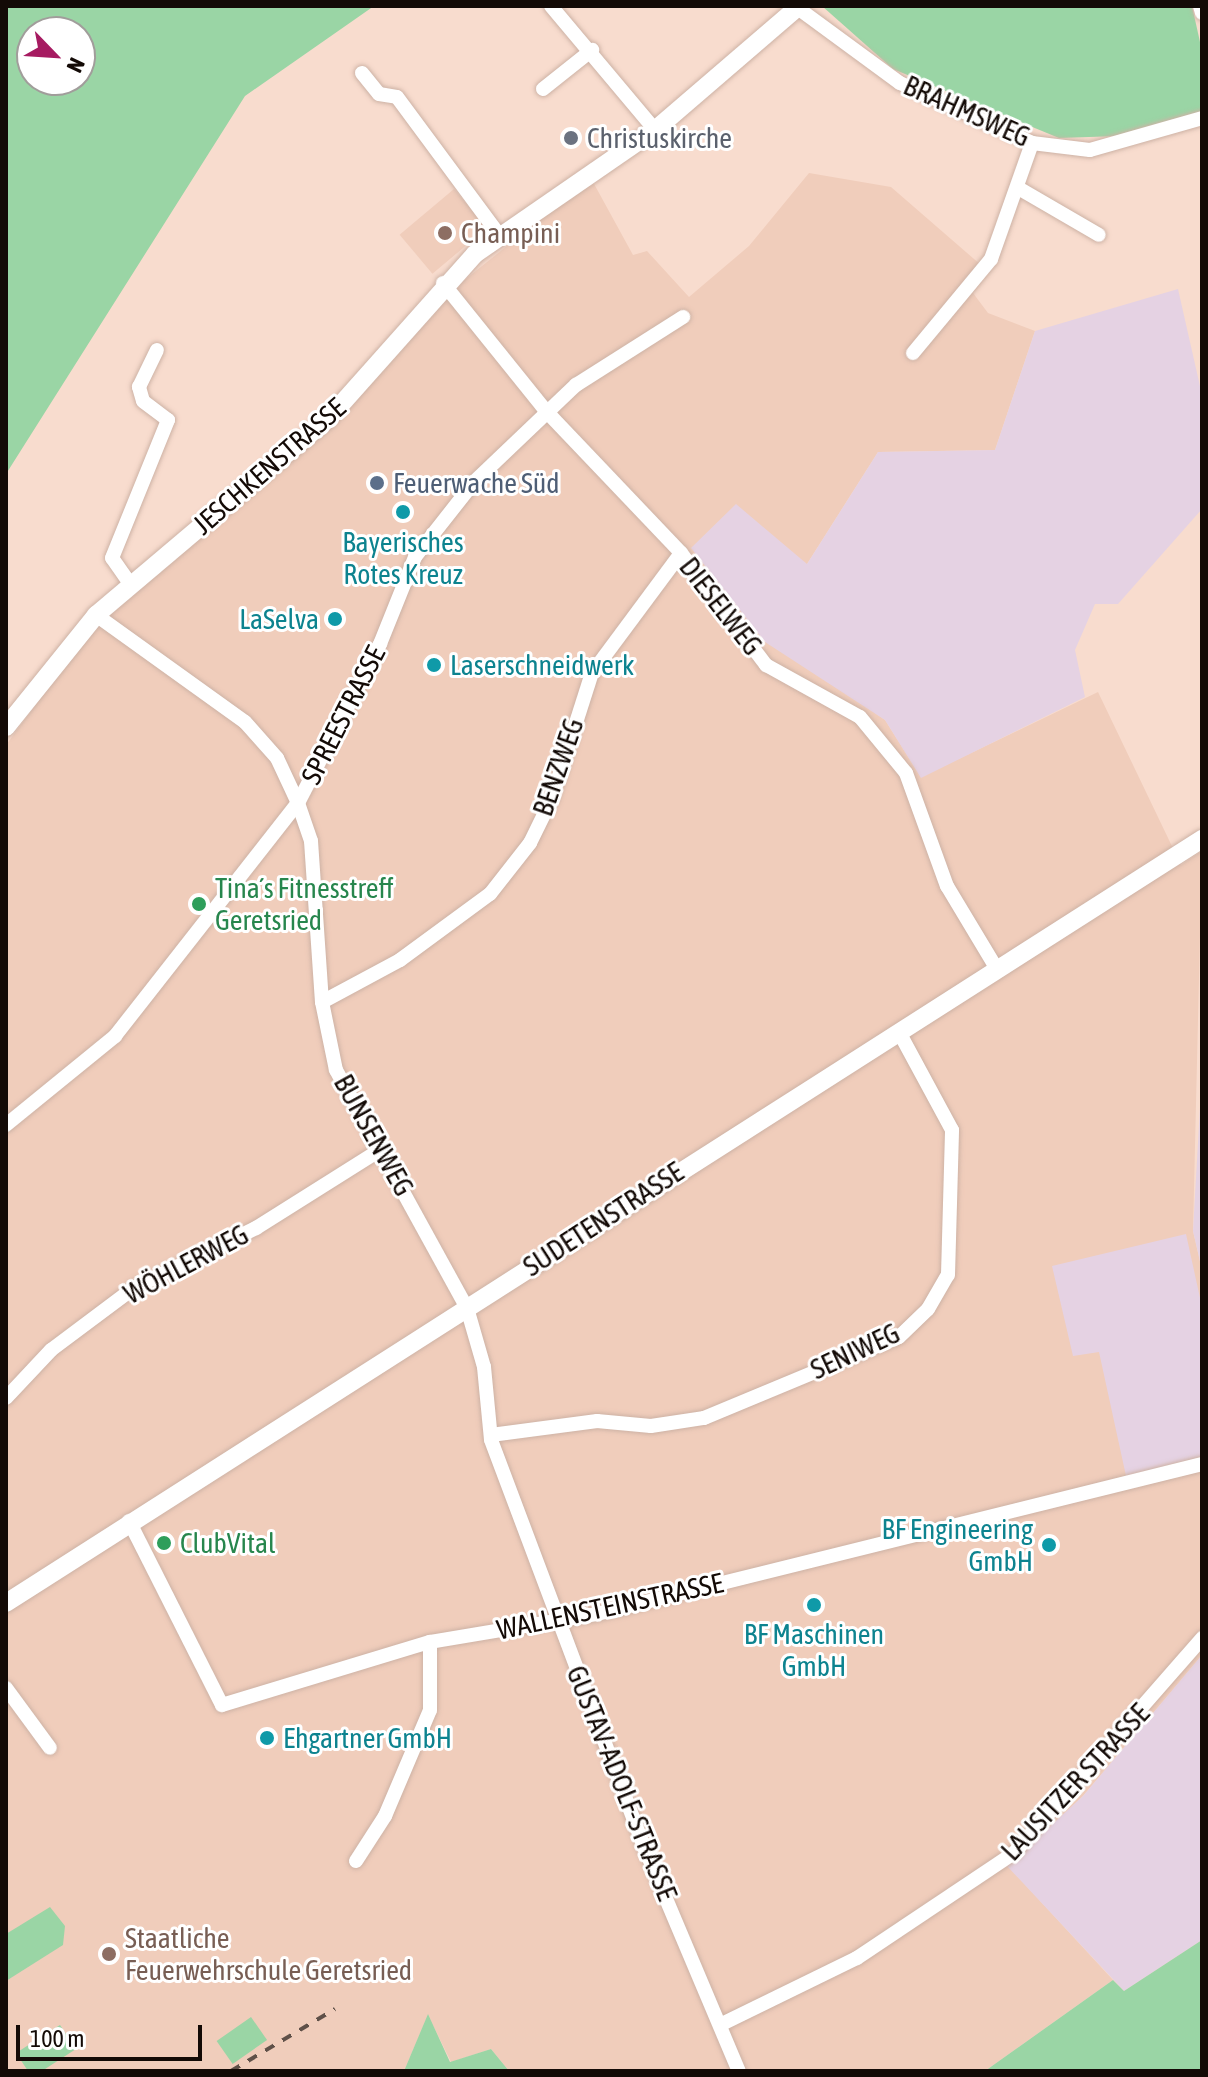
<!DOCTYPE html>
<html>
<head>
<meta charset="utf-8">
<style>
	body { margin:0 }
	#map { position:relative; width:1208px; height:2077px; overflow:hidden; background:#f8dcce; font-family:"Asap Condensed",sans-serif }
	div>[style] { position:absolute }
	.built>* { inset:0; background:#f0cdbb; transform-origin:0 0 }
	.industrial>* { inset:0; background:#e5d2e3 }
	.green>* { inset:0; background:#9ad5a5; transform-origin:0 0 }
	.roads { filter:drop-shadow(0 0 2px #cdb2a5) drop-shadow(0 0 2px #cdb2a5) }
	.minor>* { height:14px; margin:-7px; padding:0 7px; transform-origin:7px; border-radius:7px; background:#fff }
	.tertiary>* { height:18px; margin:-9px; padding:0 9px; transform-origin:9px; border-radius:9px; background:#fff }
	.rail>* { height:4px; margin-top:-2px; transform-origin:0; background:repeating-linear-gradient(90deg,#5f5048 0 10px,transparent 0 20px) }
	.dots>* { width:22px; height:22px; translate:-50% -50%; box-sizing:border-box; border:4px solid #fff; border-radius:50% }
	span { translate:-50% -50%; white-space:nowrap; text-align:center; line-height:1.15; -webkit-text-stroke:6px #fff; paint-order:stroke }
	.street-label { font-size:28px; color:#130a06 }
	.worship-label { font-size:28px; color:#5b616d }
	.left { translate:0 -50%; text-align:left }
	.education-label { font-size:28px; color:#785e54 }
	.service-label { font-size:28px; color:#4e5e75 }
	.culture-label { font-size:28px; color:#0d838f }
	.right { translate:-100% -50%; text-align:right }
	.leisure-label { font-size:28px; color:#27864d }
	.frame { position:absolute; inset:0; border:8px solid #130a06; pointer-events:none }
	.north { position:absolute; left:16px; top:16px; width:80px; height:80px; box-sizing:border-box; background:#fff; border:2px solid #a19d9b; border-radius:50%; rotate:115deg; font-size:22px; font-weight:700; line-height:32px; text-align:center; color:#130a06 }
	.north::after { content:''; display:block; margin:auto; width:28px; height:36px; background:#a61b61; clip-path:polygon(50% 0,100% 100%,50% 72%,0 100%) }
	.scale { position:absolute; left:16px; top:2025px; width:186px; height:36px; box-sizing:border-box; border:4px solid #130a06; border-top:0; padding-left:10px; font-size:24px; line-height:28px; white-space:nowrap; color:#130a06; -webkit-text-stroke:6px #fff; paint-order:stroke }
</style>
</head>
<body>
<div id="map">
	<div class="built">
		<i style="clip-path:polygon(809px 173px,891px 187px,989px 272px,973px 293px,988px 313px,1035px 331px,995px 450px,878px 452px,807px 564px,851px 696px,885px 720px,921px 777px,1098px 692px,1181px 865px,1202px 851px,1193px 1231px,1202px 1270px,1202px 1655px,1083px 1796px,1008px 1866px,1113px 1980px,985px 2071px,509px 2071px,491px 2049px,451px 2062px,428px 2015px,404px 2071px,6px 2071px,6px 745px,103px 614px,271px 481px,394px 358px,441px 299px,548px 213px,593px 182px,633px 255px,647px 251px,689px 297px,749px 246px)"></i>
		<i style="left:454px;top:189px;width:51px;height:71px;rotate:50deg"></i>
	</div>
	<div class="industrial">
		<i style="clip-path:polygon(1178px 289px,1202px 395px,1202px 509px,1118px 604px,1095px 604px,1075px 650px,1085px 697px,921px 778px,885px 720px,765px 642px,691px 548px,736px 504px,807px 564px,878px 452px,995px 450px,1035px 331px)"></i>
		<i style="clip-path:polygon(1202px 1071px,1202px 1270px,1193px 1231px)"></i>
		<i style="clip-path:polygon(1186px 1234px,1202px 1307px,1202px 1457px,1126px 1476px,1099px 1352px,1073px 1356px,1052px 1266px)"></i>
		<i style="clip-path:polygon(1202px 1655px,1202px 1940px,1124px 1991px,1007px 1866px,1083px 1796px)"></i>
	</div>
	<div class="green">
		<i style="clip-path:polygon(evenodd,6px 6px,374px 6px,245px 96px,6px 474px,6px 6px,80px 32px,80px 80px,32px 80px,32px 32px,80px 32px)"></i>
		<i style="clip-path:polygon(822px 6px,1192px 6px,1202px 51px,1202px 112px,1119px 136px,1059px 138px,893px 69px)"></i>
		<i style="clip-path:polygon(50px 1907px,65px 1926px,63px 1945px,6px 1981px,6px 1934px)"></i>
		<i style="clip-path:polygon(1202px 1940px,1202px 2071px,985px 2071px,1113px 1980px,1124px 1991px)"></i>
		<i style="clip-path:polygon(428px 2014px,450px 2062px,491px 2049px,509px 2071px,404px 2071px)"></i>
		<i style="left:251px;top:2017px;width:28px;height:42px;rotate:55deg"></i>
		<i style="clip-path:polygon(60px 2025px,76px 2049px,42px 2071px,28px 2071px,16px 2053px)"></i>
	</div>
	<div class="roads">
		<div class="minor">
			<i style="left:551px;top:6px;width:162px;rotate:50deg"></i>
			<i style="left:795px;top:6px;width:130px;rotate:36.3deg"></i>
			<i style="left:900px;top:83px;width:145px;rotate:24.4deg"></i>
			<i style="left:1032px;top:143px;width:58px;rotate:6.9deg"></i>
			<i style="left:1090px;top:150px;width:116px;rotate:-15.9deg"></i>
			<i style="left:1200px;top:6px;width:7px;rotate:74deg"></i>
			<i style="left:362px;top:73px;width:27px;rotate:51deg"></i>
			<i style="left:379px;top:94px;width:18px;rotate:9deg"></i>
			<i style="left:397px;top:97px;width:172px;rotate:53.5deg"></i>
			<i style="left:543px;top:89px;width:63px;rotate:-38.5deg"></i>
			<i style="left:1020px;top:189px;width:91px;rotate:30.2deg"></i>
			<i style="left:443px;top:283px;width:163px;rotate:51.2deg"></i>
			<i style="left:545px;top:410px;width:197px;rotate:46.4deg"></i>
			<i style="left:681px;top:553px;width:141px;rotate:52.8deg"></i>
			<i style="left:766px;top:665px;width:107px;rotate:29deg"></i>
			<i style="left:860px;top:717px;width:72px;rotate:50.6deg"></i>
			<i style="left:906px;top:773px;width:120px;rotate:70.1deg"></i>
			<i style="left:947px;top:886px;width:99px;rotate:59deg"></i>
			<i style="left:913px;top:353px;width:122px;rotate:-50.3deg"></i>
			<i style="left:991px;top:259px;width:123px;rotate:-70.5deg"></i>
			<i style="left:131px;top:585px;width:33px;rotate:-125deg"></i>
			<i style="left:112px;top:558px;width:149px;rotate:-67.9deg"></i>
			<i style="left:168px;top:420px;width:31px;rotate:-143deg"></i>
			<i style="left:143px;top:401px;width:15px;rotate:-106deg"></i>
			<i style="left:139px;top:387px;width:41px;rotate:-64.1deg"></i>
			<i style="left:96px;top:615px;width:183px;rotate:35.7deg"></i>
			<i style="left:245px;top:722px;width:48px;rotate:48.4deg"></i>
			<i style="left:277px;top:758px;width:50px;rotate:65deg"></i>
			<i style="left:298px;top:803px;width:40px;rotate:71.1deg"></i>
			<i style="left:311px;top:841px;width:161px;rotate:86.1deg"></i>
			<i style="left:322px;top:1002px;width:69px;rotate:78.4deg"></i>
			<i style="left:336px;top:1070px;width:272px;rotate:61.2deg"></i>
			<i style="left:467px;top:1308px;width:61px;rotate:73.9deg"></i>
			<i style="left:484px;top:1367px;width:73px;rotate:84.5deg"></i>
			<i style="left:491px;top:1440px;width:437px;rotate:69.4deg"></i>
			<i style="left:645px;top:1849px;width:241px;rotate:67.1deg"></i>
			<i style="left:322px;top:1002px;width:89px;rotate:-28.3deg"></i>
			<i style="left:400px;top:960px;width:112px;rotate:-36.3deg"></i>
			<i style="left:490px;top:894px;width:65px;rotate:-51.9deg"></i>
			<i style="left:530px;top:843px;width:50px;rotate:-63.9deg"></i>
			<i style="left:552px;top:798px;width:131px;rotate:-72.3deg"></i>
			<i style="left:592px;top:673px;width:149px;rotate:-53.4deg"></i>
			<i style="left:6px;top:1125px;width:141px;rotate:-39.2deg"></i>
			<i style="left:115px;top:1036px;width:296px;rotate:-51.9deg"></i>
			<i style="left:298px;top:803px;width:179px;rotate:-62.7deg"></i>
			<i style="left:380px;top:644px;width:94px;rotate:-68.1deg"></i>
			<i style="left:415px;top:557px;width:95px;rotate:-51.8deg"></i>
			<i style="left:474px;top:482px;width:141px;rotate:-43.6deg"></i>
			<i style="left:576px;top:385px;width:127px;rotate:-32.4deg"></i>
			<i style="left:6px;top:1398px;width:66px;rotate:-46.8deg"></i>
			<i style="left:51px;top:1350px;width:104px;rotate:-36.8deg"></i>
			<i style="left:134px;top:1288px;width:136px;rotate:-26.2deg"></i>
			<i style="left:256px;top:1228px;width:146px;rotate:-32.2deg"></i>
			<i style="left:491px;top:1435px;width:107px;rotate:-7.5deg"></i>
			<i style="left:597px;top:1421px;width:54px;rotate:5.3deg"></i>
			<i style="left:651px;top:1426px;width:54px;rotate:-8.6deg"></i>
			<i style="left:704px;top:1418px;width:211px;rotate:-22.6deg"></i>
			<i style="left:899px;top:1337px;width:40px;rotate:-44deg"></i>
			<i style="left:928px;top:1309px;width:39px;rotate:-60deg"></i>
			<i style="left:948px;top:1275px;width:145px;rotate:-88.4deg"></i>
			<i style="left:952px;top:1130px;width:111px;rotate:-118.4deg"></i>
			<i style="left:129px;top:1521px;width:206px;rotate:63.2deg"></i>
			<i style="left:222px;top:1705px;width:217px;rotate:-16.9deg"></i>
			<i style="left:430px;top:1642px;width:169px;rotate:-9.5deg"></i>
			<i style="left:597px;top:1614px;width:623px;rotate:-13.92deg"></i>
			<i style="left:6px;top:1688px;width:74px;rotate:53.7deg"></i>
			<i style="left:356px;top:1861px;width:54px;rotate:-57.2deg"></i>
			<i style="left:385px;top:1816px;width:115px;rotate:-67deg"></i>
			<i style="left:430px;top:1710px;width:68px;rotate:-90deg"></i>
			<i style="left:722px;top:2024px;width:150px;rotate:-26.1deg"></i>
			<i style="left:857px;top:1958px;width:189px;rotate:-33.8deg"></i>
			<i style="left:1014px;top:1853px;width:286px;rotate:-48.8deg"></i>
		</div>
		<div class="tertiary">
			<i style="left:6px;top:727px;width:144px;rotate:-51.2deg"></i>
			<i style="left:96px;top:615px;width:304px;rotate:-40.2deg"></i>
			<i style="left:328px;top:419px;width:221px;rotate:-48.3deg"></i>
			<i style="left:475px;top:254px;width:219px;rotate:-34.6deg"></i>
			<i style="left:655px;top:130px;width:190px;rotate:-40.7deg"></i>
			<i style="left:6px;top:1603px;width:1419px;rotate:-32.57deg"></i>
		</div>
	</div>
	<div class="rail">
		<i style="left:231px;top:2071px;width:121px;rotate:-30.8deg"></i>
	</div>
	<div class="dots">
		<i style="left:571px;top:138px;background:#6b7280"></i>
		<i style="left:445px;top:233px;background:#8d6e63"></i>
		<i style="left:377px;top:483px;background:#5c6f8a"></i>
		<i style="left:403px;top:512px;background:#0f9aa8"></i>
		<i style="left:335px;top:619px;background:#0f9aa8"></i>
		<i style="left:434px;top:665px;background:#0f9aa8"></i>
		<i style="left:199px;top:904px;background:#2e9e5b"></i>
		<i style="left:164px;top:1543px;background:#2e9e5b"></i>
		<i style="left:1049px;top:1545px;background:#0f9aa8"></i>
		<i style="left:814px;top:1605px;background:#0f9aa8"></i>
		<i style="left:267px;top:1738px;background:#0f9aa8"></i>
		<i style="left:109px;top:1954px;background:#8d6e63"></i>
	</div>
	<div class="street-label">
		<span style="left:967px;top:111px;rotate:24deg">BRAHMSWEG</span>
		<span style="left:269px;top:466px;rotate:-41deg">JESCHKENSTRASSE</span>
		<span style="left:721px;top:606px;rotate:52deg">DIESELWEG</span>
		<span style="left:343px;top:715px;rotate:-63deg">SPREESTRASSE</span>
		<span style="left:558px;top:767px;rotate:-71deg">BENZWEG</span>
		<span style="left:374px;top:1135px;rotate:61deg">BUNSENWEG</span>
		<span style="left:603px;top:1219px;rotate:-33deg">SUDETENSTRASSE</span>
		<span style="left:186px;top:1264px;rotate:-28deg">WÖHLERWEG</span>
		<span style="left:855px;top:1351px;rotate:-25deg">SENIWEG</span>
		<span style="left:610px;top:1606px;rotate:-12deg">WALLENSTEINSTRASSE</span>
		<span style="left:1075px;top:1782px;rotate:-47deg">LAUSITZER STRASSE</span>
		<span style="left:622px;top:1783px;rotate:68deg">GUSTAV-ADOLF-STRASSE</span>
	</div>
	<div class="worship-label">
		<span class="left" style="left:587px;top:138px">Christuskirche</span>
	</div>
	<div class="education-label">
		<span class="left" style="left:461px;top:233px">Champini</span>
		<span class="left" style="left:125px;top:1954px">Staatliche<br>Feuerwehrschule Geretsried</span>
	</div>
	<div class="service-label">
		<span class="left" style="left:393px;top:483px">Feuerwache Süd</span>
	</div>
	<div class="culture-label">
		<span style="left:403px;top:558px">Bayerisches<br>Rotes Kreuz</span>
		<span class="right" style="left:319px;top:619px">LaSelva</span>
		<span class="left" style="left:450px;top:665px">Laserschneidwerk</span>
		<span class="right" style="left:1033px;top:1545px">BF Engineering<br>GmbH</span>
		<span style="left:814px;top:1650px">BF Maschinen<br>GmbH</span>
		<span class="left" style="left:283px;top:1738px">Ehgartner GmbH</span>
	</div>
	<div class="leisure-label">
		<span class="left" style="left:215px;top:904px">Tina´s Fitnesstreff<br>Geretsried</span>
		<span class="left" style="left:180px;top:1543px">ClubVital</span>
	</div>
	<div class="frame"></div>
	<div class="north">N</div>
	<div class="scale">100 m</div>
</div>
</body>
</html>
